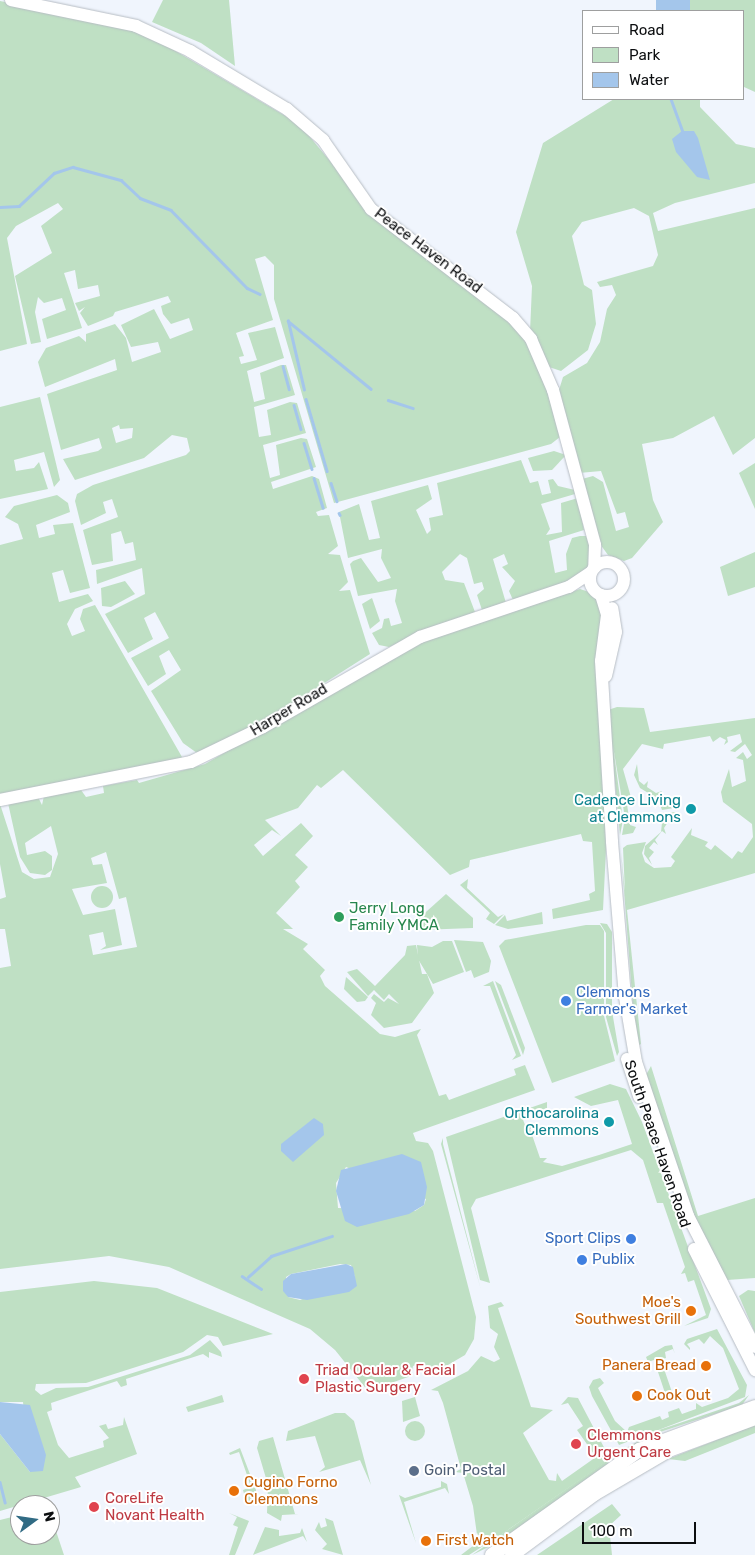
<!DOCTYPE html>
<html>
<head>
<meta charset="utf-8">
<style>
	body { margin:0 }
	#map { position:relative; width:755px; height:1555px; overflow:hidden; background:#f0f5fd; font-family:Rubik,sans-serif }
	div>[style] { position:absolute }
	.green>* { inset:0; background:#bfe0c4 }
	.round { border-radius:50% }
	.water>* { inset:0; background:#a4c6eb; transform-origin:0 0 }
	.stream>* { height:2.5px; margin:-1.25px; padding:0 1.25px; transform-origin:1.25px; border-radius:1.25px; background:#a4c6eb }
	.roads { filter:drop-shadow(0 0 1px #b7bdc4) drop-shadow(0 0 1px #b7bdc4) }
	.secondary>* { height:12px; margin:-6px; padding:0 6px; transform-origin:6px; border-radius:6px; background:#fff }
	.secondary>.ring { margin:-6px; padding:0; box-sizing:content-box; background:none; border:12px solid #fff; border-radius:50% }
	.primary>* { height:14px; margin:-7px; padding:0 7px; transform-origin:7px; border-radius:7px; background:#fff }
	.dots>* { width:14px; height:14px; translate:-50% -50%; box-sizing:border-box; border:2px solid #fff; border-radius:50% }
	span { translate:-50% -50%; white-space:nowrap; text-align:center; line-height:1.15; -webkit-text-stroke:4px #fff; paint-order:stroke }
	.street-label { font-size:15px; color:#0c0e10 }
	.culture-label { font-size:15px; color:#0d838f }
	.right { translate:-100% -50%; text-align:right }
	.leisure-label { font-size:15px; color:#27864d }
	.left { translate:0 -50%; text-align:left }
	.shop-label { font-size:15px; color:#366cbe }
	.food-label { font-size:15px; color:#c56008 }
	.health-label { font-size:15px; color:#be3a42 }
	.service-label { font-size:15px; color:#4e5e75 }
	.legend { position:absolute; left:582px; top:10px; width:162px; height:90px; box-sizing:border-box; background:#fff; border:1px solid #9e9f9f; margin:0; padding:6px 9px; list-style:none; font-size:15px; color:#0c0e10 }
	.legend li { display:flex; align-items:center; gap:10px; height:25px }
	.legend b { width:25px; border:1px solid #9e9f9f }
	.north { position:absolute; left:10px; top:1495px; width:50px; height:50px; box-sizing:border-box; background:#fff; border:1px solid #9e9f9f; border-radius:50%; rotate:76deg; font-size:14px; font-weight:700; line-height:20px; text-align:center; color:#0c0e10 }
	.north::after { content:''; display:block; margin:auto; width:18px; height:22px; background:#316b84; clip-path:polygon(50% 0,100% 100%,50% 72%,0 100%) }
	.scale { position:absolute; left:582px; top:1522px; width:114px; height:22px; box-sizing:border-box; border:2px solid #0c0e10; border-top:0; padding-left:6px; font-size:15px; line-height:18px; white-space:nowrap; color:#0c0e10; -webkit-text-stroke:4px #fff; paint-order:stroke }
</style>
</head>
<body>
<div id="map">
	<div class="green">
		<i style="clip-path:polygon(163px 0,229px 0,235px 66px,201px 43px,152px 22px)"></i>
		<i style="clip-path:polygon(690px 0,755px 0,755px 92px,744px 87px,744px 11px,687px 11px)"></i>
		<i style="clip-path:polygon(evenodd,0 1px,119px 26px,157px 40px,299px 124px,387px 229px,498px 310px,524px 337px,541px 369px,560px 437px,551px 444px,334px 503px,274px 299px,274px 265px,265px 256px,255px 259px,273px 320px,236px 333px,244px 356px,239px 357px,241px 364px,257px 360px,248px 333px,275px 327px,284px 358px,247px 371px,254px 402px,265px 399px,260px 373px,281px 365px,286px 365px,295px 395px,254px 407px,259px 437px,271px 435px,267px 410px,290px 402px,297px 403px,306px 433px,263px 445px,270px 478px,280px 475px,276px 445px,301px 438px,307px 439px,316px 467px,271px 482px,273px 489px,312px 476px,319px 479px,327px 508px,316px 512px,318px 516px,329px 515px,338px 546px,328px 554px,340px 555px,348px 582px,339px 591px,350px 590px,370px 654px,249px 731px,197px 753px,183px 743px,151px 691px,181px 670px,169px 650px,159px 656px,166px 674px,148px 686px,131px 658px,169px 638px,155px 612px,144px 618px,153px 639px,128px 653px,105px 614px,145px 594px,142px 568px,97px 584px,96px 570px,136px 560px,133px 542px,125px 544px,121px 531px,111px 534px,113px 561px,92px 565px,83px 530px,118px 517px,112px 499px,103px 502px,106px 513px,81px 525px,75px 501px,77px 494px,93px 485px,186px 455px,190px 451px,187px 438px,172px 435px,144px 458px,75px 480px,63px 459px,98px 451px,102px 448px,99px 438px,61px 450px,47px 394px,117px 370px,115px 359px,45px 387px,38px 362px,46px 348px,79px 336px,86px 342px,86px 334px,115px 324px,126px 338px,132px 362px,161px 352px,158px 342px,131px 347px,121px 325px,154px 309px,170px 339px,193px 330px,189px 318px,171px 324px,163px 314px,161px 306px,171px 302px,168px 296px,115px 312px,113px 316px,88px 326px,80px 313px,85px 307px,79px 311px,75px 303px,100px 296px,98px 285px,78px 289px,75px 270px,64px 273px,82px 328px,47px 339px,42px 319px,66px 310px,62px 298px,44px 303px,38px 297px,35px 312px,41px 342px,31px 344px,15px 276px,52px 253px,41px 226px,63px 209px,58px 203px,16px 226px,7px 238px,27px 344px,0 351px,0 1px,119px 425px,120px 429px,133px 428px,132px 438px,116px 443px,112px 428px,119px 425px)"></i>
		<i style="clip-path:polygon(614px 99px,700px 99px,700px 107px,736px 144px,755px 148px,755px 183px,675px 203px,653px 213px,658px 231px,755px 208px,755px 438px,733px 455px,714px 416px,673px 438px,642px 444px,653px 500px,663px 522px,632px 558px,624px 561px,608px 555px,600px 544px,582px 479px,593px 476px,603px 482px,616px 531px,629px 527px,625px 512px,617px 514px,601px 471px,579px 473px,559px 390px,563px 377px,587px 363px,600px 342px,607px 309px,616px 295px,612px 285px,600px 287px,597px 282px,653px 266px,658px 255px,649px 216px,634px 208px,582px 222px,572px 236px,584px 285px,592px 290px,596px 324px,588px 350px,561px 371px,549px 367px,530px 332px,532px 286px,516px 232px,543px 143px)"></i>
		<i style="clip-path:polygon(40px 397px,60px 480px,54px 487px,44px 452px,14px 460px,16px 471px,34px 468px,39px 462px,48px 489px,0 499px,0 407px)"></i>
		<i style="clip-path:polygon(554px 451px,566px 455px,552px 470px,533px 471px,528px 458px)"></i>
		<i style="clip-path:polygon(521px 460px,530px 483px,538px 481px,542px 495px,551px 493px,548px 480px,553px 479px,558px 486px,575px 490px,575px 494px,541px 504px,550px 529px,546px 535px,562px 532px,561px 503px,578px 498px,584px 530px,549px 541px,555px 573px,567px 570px,566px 554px,572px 538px,580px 536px,586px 536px,592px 552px,590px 568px,579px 578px,513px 600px,509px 591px,515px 581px,502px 567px,508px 564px,504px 554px,493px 559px,506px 603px,482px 610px,477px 595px,484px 589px,482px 582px,474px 584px,467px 558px,460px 554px,442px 572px,445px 580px,464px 583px,475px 612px,389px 647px,379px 645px,372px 633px,382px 628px,384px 619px,389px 618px,391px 626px,402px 623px,395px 601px,397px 589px,358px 596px,350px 564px,353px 561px,361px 558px,378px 582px,391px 578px,381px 558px,382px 549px,348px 558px,339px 512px,359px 504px,369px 540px,380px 538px,371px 501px,428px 485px,432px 499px,416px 510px,427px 534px,431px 530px,429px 518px,443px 515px,437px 483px)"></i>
		<i style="clip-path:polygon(755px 463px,755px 509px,739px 473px)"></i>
		<i style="clip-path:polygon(57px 495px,68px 503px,70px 512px,36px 525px,39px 538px,55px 534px,53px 525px,73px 523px,90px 588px,70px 593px,63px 570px,52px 573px,59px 602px,88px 594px,93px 601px,75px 609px,67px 624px,72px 636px,85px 631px,80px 619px,83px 609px,95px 605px,182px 757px,181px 761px,0 796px,0 545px,23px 539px,18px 524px,5px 517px,14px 506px)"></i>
		<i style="clip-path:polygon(755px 552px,755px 587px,728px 596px,720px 567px)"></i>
		<i style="clip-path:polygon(125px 581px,135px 594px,111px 607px,102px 606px,101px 588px)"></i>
		<i style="clip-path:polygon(evenodd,580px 589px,592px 593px,601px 605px,606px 850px,603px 910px,553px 919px,552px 909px,590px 900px,589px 894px,595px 891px,592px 842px,583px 841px,581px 834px,470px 860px,469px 867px,450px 875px,343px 770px,321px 788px,317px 785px,298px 808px,265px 820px,281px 836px,272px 830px,254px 845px,263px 856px,301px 823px,313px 836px,295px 855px,308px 867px,295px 881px,300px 887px,276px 913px,293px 929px,283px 929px,308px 944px,303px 949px,325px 970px,320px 976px,325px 986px,380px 1034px,395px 1037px,421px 1029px,417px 1035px,439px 1096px,446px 1094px,449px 1100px,516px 1075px,514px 1069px,525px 1065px,535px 1090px,413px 1133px,416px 1141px,428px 1143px,433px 1151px,476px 1317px,474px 1339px,465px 1355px,441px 1369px,427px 1370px,421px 1363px,413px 1366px,411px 1376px,368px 1391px,335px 1350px,310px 1329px,169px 1267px,109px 1256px,0 1269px,0 968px,11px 966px,5px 929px,0 929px,0 899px,6px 897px,0 864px,0 804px,22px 872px,34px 879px,50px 877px,58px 854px,51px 826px,25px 843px,27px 855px,45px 851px,52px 856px,52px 870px,45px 875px,30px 873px,20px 857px,8px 803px,38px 797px,42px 805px,44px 796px,81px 790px,86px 797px,104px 793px,103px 786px,137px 780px,139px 783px,205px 764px,407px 647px,580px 589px,106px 852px,119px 899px,126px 897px,137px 947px,93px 955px,89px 935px,103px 932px,106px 946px,100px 950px,122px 945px,115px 909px,83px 915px,72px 889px,107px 883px,102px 864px,93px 865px,91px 858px,106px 852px,580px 589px,346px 1167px,426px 1199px,424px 1205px,415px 1211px,338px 1208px,336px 1183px,346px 1167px,580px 589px,340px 1264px,351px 1265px,355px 1277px,300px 1300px,288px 1297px,286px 1277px,291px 1274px,340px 1264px)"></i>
		<i style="clip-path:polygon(372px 598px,380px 621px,370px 629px,362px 604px)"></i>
		<i style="clip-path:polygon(617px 707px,644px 708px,650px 732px,755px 718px,755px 873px,627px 910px,641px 1044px,636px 1047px,621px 851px,625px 893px,623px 848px,627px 845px,646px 842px,642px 853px,645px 862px,654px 868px,671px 867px,675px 861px,671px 857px,692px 828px,691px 835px,708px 842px,705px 846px,711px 850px,715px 845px,732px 859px,738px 851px,742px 853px,753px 837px,752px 824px,723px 802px,721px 792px,729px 769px,732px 787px,746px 781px,743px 760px,736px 758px,743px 752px,747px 759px,752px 755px,745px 744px,735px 752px,730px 751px,742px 742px,740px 734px,727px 737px,728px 742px,724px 745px,726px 740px,720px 737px,713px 742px,710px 736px,664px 744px,663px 749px,642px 744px,623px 769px,632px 801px,627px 804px,630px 825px,636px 827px,633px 833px,622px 835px,625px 818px,613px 746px,623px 820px,620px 835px,608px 710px)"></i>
		<i style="clip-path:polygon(637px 764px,639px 781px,644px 785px,648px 781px,647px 787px,656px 793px,662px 791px,659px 795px,668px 802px,671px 798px,676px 801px,674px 808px,662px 810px,658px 799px,640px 788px,634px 775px)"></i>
		<i style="clip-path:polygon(675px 812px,679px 817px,675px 822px,670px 819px,664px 828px,666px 834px,662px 831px,655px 840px,658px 845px,654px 842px,649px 848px,654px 852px,649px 858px,652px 865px,644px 854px,645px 846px,661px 832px,663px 814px)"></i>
		<i style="clip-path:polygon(468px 879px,467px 888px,498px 917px,504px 914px,494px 924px,486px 919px,490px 913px,460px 885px)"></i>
		<i class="round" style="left:91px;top:886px;width:22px;height:22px"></i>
		<i style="clip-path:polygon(446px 894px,473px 918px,473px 928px,420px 930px,417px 920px)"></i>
		<i style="clip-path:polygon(542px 912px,543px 924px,508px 929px,495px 925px,505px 915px,507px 921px)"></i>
		<i style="clip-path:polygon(600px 923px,607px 924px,612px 932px,612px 1011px,619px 1052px,617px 1056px,606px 1017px,606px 933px)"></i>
		<i style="clip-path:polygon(586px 925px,600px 925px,604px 931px,604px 1016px,615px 1061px,552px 1083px,499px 946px,505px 940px)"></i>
		<i style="clip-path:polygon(454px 940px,483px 942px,491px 961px,489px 972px,474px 978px,471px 970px,466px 972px)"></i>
		<i style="clip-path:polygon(443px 941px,452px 941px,464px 972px,433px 984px,418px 959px,417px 945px,432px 947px)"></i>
		<i style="clip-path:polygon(416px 945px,422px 974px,427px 974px,434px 993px,412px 1023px,384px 1028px,371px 1015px,376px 1003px,371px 998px,374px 994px,384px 1002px,388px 998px,399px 1004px,389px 994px,384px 1000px,374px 990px,368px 996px,347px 972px,357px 969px,375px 986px,405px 955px,407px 946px)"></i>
		<i style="clip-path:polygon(346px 977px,368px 997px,365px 1001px,357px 1002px,344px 989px)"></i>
		<i style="clip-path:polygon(493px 981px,521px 1056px,512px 1060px,516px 1055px,490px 986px,483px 986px)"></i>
		<i style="clip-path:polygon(495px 981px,501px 985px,525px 1048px,523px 1055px)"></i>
		<i style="clip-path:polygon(651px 1066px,698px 1216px,755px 1198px,755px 1278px,727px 1280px,689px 1205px,646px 1075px)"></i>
		<i style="clip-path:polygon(610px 1084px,626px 1089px,642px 1122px,711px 1309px,708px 1318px,684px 1326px,706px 1315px,694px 1280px,688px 1282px,685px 1273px,681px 1274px,685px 1267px,663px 1203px,657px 1203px,643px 1160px,631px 1150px,476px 1199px,471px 1208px,490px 1283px,480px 1280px,446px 1137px,547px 1102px,547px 1108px,522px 1117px,525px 1125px,535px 1125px,530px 1129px,540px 1158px,547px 1158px,543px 1162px,562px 1166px,599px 1155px,632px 1144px,618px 1100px,591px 1106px,574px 1097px)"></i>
		<i style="clip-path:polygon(443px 1138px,443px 1144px,481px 1290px,441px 1144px)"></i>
		<i style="clip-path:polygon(94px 1281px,157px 1288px,273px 1334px,223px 1346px,218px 1337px,207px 1335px,183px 1352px,86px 1383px,36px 1384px,35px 1390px,41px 1395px,56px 1388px,88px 1387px,190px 1355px,210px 1340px,221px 1352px,222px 1357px,209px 1352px,209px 1358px,203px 1354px,126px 1379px,127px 1385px,121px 1387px,117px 1381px,51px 1403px,52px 1410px,47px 1412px,58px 1445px,69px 1458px,104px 1447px,103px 1441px,109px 1438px,99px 1426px,106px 1424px,108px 1429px,123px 1425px,124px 1417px,137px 1454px,75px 1477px,81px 1487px,0 1511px,0 1434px,30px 1472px,23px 1402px,0 1402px,0 1292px)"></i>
		<i style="clip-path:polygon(748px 1290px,755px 1291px,755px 1333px,739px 1296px)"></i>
		<i style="clip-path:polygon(501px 1302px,504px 1306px,498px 1308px,531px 1407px,553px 1410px,523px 1433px,549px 1480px,556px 1481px,557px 1473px,562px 1481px,596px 1457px,577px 1430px,583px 1426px,568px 1403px,561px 1405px,568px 1397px,578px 1398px,607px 1453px,604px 1463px,502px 1534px,469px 1555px,461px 1555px,478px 1542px,473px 1506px,463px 1473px,455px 1472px,461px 1469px,443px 1403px,438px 1391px,431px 1390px,468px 1371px,481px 1356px,494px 1362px,500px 1359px,494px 1347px,498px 1334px,490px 1328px,488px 1306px)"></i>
		<i style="clip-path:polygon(717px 1329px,747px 1385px,745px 1397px,619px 1445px,592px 1396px,589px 1387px,593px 1380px,600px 1378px,604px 1383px,598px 1388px,615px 1421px,627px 1432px,629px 1427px,660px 1416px,662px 1420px,669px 1417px,668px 1412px,679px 1408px,682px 1414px,696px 1409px,696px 1403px,702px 1407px,728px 1398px,739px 1389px,723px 1348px,710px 1336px,704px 1344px,699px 1339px,687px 1344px,690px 1348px,690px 1350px,684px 1344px,687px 1339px)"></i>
		<i style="clip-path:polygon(665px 1346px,672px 1345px,675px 1354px,673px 1349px,665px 1352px,666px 1358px,661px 1360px,674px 1398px,681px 1397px,668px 1402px,654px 1360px,648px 1362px,646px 1357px)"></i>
		<i style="clip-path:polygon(222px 1395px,224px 1402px,188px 1412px,186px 1407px)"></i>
		<i style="clip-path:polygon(749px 1395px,742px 1405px,663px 1431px,623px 1450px,656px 1431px,739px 1403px)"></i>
		<i style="clip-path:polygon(415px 1397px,420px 1416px,403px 1422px,402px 1401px)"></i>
		<i style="clip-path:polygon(335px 1413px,345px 1413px,354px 1421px,371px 1485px,360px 1460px,319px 1472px,325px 1467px,315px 1436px,286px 1441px,288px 1431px)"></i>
		<i class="round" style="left:405px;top:1421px;width:20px;height:20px"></i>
		<i style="clip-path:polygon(755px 1425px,755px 1433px,685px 1461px,668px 1459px)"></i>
		<i style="clip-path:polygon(273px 1437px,295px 1514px,299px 1514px,282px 1515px,281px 1521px,267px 1513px,268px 1485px,257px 1448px,259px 1441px)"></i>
		<i style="clip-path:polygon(240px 1448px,256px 1490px,256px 1502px,247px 1505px,243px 1490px,251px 1487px,247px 1475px,239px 1452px,230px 1455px,229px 1453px)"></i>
		<i style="clip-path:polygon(609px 1459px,608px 1465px,503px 1540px,472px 1555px)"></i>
		<i style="clip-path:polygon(441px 1481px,447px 1484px,449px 1494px,445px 1488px,404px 1502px,416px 1543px,399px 1495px,405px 1498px,441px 1487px)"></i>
		<i style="clip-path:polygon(612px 1504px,621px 1515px,609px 1526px,612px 1555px,537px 1555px)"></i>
		<i style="clip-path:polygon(50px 1513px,64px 1555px,0 1555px,0 1520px,20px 1515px,20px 1535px,50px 1535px)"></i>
		<i style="clip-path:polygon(229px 1513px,249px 1521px,235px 1555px,229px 1555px,238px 1527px,233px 1525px,237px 1517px)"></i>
		<i style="clip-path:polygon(325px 1518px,333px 1521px,343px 1555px,322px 1549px,327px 1544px,315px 1530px,319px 1522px,321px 1528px,327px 1526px)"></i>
		<i style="clip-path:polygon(265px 1527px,279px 1530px,279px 1536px,300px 1533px,302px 1528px,307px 1542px,303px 1536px,253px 1555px)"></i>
	</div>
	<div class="water">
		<i style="left:656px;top:0;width:34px;height:11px"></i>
		<i style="clip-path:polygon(682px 131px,694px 131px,698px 138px,710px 180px,697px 177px,676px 152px,672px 139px)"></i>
		<i style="clip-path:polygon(314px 1118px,323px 1124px,324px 1135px,293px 1162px,281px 1151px,281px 1144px)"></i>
		<i style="clip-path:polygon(402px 1154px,421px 1162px,427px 1187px,424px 1205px,409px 1214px,357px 1227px,345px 1221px,336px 1191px,341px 1170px)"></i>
		<i style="clip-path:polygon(346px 1264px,353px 1267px,357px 1286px,349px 1292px,307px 1300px,288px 1297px,283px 1291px,283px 1281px,291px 1274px)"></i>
		<i style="clip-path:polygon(0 1402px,30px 1405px,46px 1455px,43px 1471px,30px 1472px,0 1434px)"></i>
	</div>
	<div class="stream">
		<i style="left:671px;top:99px;width:35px;rotate:70deg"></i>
		<i style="left:0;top:207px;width:19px;rotate:-3deg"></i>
		<i style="left:19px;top:206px;width:48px;rotate:-43.3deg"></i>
		<i style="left:54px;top:173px;width:20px;rotate:-18deg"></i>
		<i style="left:73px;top:167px;width:50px;rotate:15.2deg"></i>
		<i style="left:121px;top:180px;width:26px;rotate:43deg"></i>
		<i style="left:140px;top:198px;width:33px;rotate:21deg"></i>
		<i style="left:171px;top:210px;width:109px;rotate:45.7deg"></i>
		<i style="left:247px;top:288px;width:14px;rotate:25deg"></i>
		<i style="left:283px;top:366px;width:24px;rotate:75deg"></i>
		<i style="left:304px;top:390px;width:71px;rotate:-103.1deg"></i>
		<i style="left:288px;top:321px;width:107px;rotate:39.3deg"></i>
		<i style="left:306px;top:399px;width:75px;rotate:73.7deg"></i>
		<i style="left:388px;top:400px;width:26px;rotate:18deg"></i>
		<i style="left:294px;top:405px;width:25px;rotate:74deg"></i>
		<i style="left:304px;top:443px;width:27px;rotate:73deg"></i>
		<i style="left:314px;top:478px;width:31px;rotate:73deg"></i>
		<i style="left:331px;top:483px;width:19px;rotate:72deg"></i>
		<i style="left:339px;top:513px;width:2px;rotate:63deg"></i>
		<i style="left:242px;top:1276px;width:23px;rotate:34deg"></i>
		<i style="left:248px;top:1277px;width:31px;rotate:-42deg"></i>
		<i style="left:271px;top:1256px;width:64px;rotate:-18.2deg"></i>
		<i style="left:0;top:1482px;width:21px;rotate:76deg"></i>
	</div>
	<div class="roads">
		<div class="secondary">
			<i style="left:11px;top:0;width:128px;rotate:11.7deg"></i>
			<i style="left:136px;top:26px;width:60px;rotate:24.8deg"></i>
			<i style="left:190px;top:51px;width:113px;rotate:30.9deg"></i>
			<i style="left:287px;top:109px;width:48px;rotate:40.7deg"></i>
			<i style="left:323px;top:140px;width:84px;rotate:55.2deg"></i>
			<i style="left:371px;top:209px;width:179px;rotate:37.5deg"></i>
			<i style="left:513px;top:318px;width:28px;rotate:49deg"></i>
			<i style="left:531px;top:339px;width:56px;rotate:66.7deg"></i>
			<i style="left:553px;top:390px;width:161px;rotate:74.8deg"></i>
			<i style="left:595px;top:545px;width:23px;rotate:92deg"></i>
			<i class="ring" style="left:590px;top:562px;width:22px;height:22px"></i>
			<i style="left:601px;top:595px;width:21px;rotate:73deg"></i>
			<i style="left:607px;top:615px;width:46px;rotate:97.4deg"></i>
			<i style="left:601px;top:661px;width:181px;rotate:86.5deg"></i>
			<i style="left:612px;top:842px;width:156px;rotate:85.2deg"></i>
			<i style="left:625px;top:997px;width:66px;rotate:80.4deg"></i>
			<i style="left:636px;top:1062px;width:163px;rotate:71.3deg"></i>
			<i style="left:688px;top:1216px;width:147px;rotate:62.9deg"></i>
			<i style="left:606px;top:676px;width:45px;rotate:-77.2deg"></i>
			<i style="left:616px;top:632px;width:24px;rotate:-99deg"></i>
			<i style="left:0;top:800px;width:195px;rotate:-11.3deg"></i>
			<i style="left:191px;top:762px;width:80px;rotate:-25.9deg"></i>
			<i style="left:263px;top:727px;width:181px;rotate:-29.8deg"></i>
			<i style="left:420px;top:637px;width:157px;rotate:-18.6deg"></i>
			<i style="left:569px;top:587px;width:27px;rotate:-34deg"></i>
			<i style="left:627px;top:1059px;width:40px;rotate:72deg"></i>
			<i style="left:694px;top:1249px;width:136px;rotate:63.2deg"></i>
		</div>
		<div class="primary">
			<i style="left:492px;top:1555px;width:181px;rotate:-35.5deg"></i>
			<i style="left:639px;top:1450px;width:124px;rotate:-20.3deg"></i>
			<i style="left:512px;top:1555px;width:102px;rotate:-36.6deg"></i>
			<i style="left:594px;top:1494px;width:87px;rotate:-30.4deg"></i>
			<i style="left:669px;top:1450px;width:92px;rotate:-20.4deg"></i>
		</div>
	</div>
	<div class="dots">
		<i style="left:691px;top:809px;background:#0f9aa8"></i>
		<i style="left:339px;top:917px;background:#2e9e5b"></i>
		<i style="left:566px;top:1001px;background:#3f7fe0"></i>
		<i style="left:609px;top:1122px;background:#0f9aa8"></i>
		<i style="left:631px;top:1239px;background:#3f7fe0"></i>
		<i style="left:582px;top:1260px;background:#3f7fe0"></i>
		<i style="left:691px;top:1311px;background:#e8710a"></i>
		<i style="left:706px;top:1366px;background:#e8710a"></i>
		<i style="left:304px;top:1379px;background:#e0444e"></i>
		<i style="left:637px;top:1396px;background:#e8710a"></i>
		<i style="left:576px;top:1444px;background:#e0444e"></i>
		<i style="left:414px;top:1471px;background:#5c6f8a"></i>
		<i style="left:234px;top:1491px;background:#e8710a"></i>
		<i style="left:94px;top:1507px;background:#e0444e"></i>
		<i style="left:426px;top:1541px;background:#e8710a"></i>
	</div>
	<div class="street-label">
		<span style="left:428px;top:251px;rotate:37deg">Peace Haven Road</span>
		<span style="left:289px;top:710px;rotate:-31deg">Harper Road</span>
		<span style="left:657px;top:1144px;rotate:71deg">South Peace Haven Road</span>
	</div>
	<div class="culture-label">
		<span class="right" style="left:681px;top:809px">Cadence Living<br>at Clemmons</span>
		<span class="right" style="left:599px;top:1122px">Orthocarolina<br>Clemmons</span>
	</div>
	<div class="leisure-label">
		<span class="left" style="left:349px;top:917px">Jerry Long<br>Family YMCA</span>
	</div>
	<div class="shop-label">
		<span class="left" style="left:576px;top:1001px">Clemmons<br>Farmer's Market</span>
		<span class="right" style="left:621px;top:1239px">Sport Clips</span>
		<span class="left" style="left:592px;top:1260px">Publix</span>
	</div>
	<div class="food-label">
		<span class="right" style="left:681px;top:1311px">Moe's<br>Southwest Grill</span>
		<span class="right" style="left:696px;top:1366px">Panera Bread</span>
		<span class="left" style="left:647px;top:1396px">Cook Out</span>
		<span class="left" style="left:244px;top:1491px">Cugino Forno<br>Clemmons</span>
		<span class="left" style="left:436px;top:1541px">First Watch</span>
	</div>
	<div class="health-label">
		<span class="left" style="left:315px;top:1379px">Triad Ocular &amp; Facial<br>Plastic Surgery</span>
		<span class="left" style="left:587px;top:1444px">Clemmons<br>Urgent Care</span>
		<span class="left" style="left:105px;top:1507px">CoreLife<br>Novant Health</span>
	</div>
	<div class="service-label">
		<span class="left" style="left:424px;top:1471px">Goin' Postal</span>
	</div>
	<ul class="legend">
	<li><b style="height:6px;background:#fff"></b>Road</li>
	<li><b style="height:14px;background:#bfe0c4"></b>Park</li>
	<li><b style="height:14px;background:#a4c6eb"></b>Water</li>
	</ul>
	<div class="north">N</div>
	<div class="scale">100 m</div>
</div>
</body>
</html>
